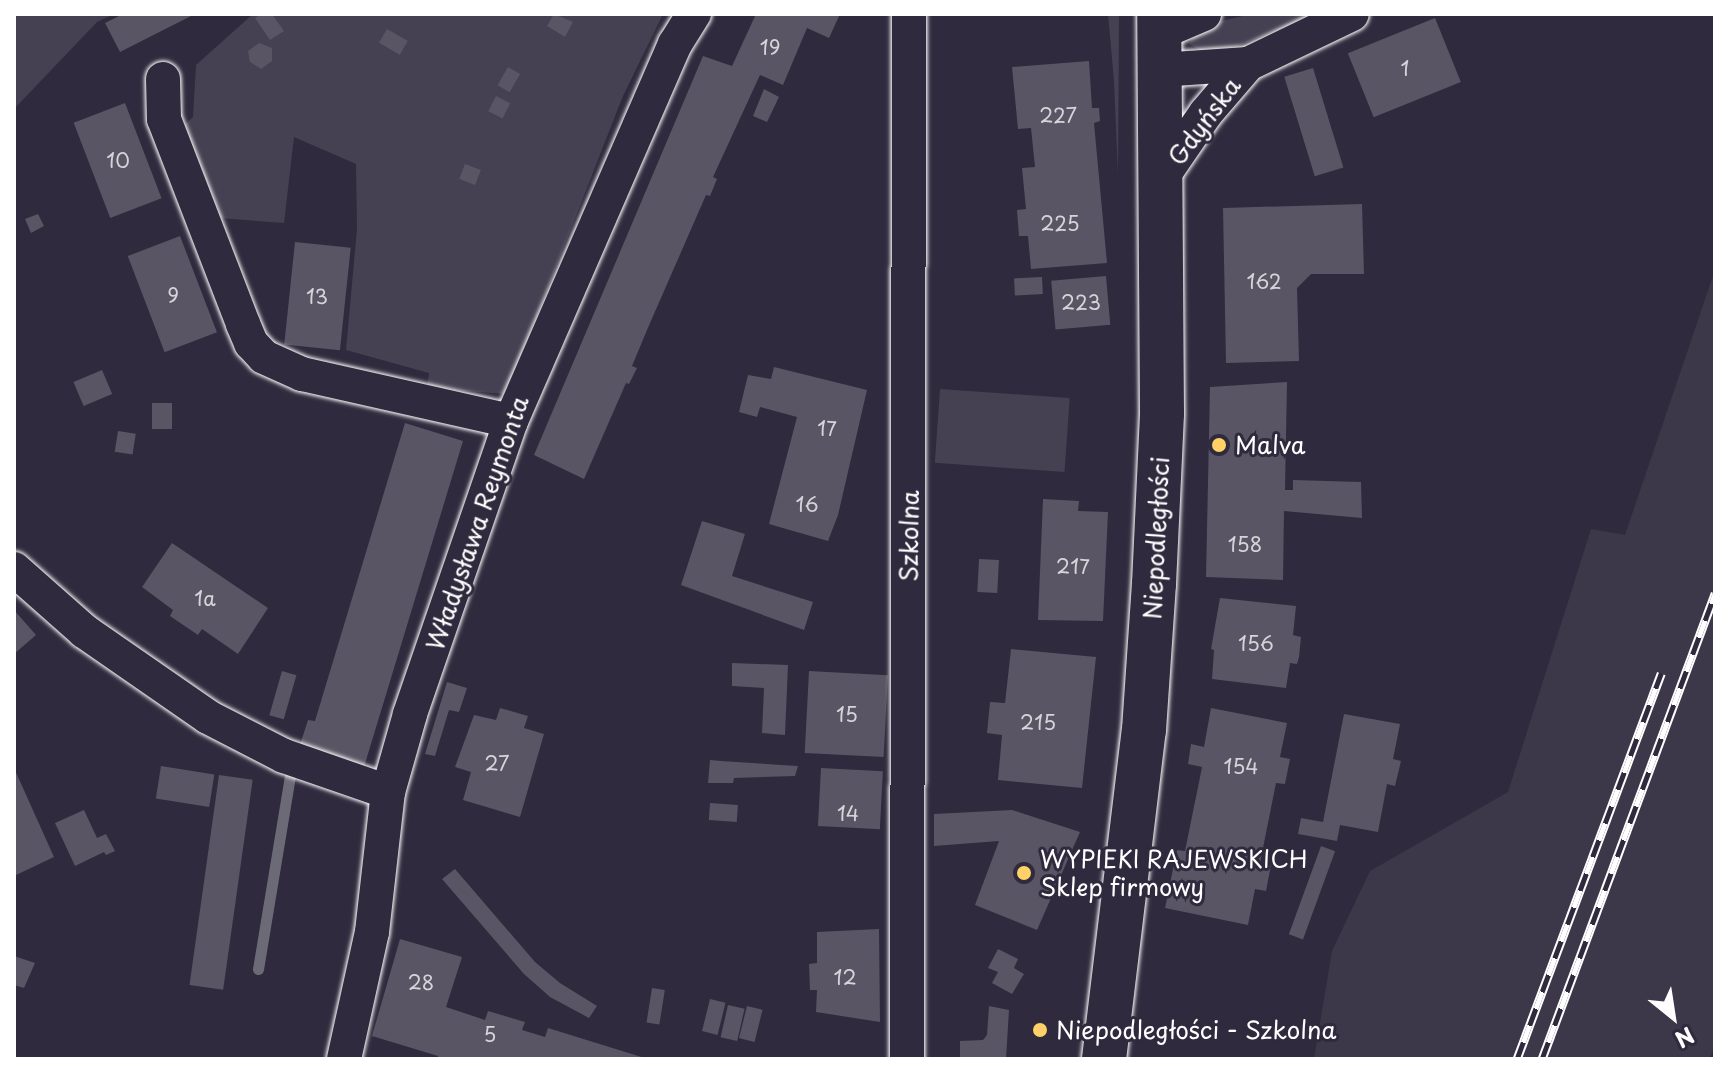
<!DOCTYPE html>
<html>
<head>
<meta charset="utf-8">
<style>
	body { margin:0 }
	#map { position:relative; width:1729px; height:1073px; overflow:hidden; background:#2f2a3d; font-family:"Playpen Sans",sans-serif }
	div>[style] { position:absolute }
	.built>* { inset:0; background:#3c3749 }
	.green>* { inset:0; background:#464152; transform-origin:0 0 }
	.stream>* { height:11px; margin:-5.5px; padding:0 5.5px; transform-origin:5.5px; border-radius:5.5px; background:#6d6a77 }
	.building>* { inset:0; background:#595564; transform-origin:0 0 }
	.roads { filter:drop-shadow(0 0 2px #fff) drop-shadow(0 0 2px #fff) }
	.minor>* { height:34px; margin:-17px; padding:0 17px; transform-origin:17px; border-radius:17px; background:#2f2a3d }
	.major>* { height:44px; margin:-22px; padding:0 22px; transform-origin:22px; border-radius:22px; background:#2f2a3d }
	.rail>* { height:9px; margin-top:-4.5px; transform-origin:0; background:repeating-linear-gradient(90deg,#2f2a3d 0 18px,#fff 0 36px); box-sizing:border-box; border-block:2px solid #fff }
	.dots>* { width:22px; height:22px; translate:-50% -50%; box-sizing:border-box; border:4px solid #2f2a3d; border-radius:50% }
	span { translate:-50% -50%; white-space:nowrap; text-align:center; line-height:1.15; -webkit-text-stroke:6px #2f2a3d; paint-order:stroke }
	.number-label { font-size:20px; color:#d6d4d8 }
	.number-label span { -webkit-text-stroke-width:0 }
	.street-label { font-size:24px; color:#fff }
	.poi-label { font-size:24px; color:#fff }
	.left { translate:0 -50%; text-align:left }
	.frame { position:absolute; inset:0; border:16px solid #fff; pointer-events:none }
	.north { position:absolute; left:1633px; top:977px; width:80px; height:80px; -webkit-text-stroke:6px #2f2a3d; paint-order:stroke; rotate:150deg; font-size:22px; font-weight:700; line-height:32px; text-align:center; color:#fff }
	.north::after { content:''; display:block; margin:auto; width:28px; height:36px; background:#fff; clip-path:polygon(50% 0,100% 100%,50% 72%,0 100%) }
</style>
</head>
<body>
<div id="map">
	<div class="built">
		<i style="clip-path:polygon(1715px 270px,1715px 1044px,1710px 1059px,1314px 1059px,1332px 951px,1370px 871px,1508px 792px,1591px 529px,1625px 535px)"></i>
	</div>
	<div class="green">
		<i style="clip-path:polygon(14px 14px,114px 14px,97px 22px,14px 109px)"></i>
		<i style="clip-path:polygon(253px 14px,663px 14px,623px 96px,506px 394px,427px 388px,429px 373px,346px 350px,357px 229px,356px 164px,294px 137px,284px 223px,219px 218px,182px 127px,193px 117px,196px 65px)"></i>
		<i style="clip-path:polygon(1108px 14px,1119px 14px,1118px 175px,1114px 81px)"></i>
		<i style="clip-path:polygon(1251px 14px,1317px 14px,1237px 46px,1202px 51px,1189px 44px,1198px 31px,1213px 23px)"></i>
		<i style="left:940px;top:389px;width:130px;height:74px;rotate:4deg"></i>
	</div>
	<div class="stream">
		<i style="left:258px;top:969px;width:209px;rotate:-80.6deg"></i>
	</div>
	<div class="building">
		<i style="clip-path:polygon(123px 14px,195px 14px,120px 52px,105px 23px)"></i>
		<i style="clip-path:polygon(261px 14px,272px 14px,284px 31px,270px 40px,255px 18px)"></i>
		<i style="clip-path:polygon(554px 14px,573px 22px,565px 37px,547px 26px)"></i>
		<i style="clip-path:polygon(756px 14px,840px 14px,829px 38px,807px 28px,783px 85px,760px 75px,713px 177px,717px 179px,710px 196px,706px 195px,647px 330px,632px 366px,637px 368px,629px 384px,626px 383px,584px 479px,534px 455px,703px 56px,732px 66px)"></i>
		<i style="left:1435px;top:18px;width:69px;height:94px;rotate:68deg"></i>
		<i style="left:387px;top:29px;width:24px;height:16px;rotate:30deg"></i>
		<i style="clip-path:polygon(259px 43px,272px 48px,272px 61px,261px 69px,250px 62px,248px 51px)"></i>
		<i style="clip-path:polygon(1089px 61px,1092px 108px,1099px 108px,1100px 121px,1094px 123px,1107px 263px,1031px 269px,1028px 236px,1019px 236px,1017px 210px,1026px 209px,1022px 168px,1035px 167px,1031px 128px,1018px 129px,1012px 67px)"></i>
		<i style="left:508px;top:67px;width:14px;height:21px;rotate:30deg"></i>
		<i style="left:1313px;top:68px;width:104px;height:30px;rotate:73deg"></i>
		<i style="clip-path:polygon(764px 89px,779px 97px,767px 122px,753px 116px)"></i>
		<i style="left:496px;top:96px;width:16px;height:17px;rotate:27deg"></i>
		<i style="left:125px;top:103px;width:102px;height:55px;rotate:69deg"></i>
		<i style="left:465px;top:164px;width:17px;height:16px;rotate:21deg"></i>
		<i style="clip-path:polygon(1362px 204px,1364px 274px,1311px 274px,1297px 288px,1299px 361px,1226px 363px,1223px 208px)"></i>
		<i style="clip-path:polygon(38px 214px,44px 226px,31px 233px,25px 219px)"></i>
		<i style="left:180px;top:236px;width:103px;height:56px;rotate:69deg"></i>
		<i style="left:295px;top:242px;width:56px;height:103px;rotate:6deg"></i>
		<i style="left:1106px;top:276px;width:49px;height:55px;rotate:85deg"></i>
		<i style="left:1042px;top:277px;width:17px;height:28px;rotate:87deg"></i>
		<i style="clip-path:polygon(774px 367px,867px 390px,838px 515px,828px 541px,769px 524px,797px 417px,760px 407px,757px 417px,739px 412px,748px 375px,771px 379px)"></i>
		<i style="left:102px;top:370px;width:26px;height:31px;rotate:67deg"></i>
		<i style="clip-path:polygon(1287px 382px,1285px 490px,1293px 490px,1293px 480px,1361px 482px,1362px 518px,1284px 511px,1283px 580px,1206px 577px,1210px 387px)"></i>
		<i style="left:152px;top:403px;width:20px;height:26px"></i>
		<i style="clip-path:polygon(405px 423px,463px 441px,364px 767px,299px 748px,308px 720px,315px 721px)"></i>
		<i style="left:118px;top:431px;width:18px;height:21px;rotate:9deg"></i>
		<i style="clip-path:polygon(1043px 499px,1079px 501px,1078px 511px,1108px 512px,1103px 621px,1038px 620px)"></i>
		<i style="clip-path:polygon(702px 521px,745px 534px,732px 576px,813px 602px,804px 630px,681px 585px)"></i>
		<i style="clip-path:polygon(172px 543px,268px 608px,238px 654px,202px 629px,198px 635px,170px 616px,173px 610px,142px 587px)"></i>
		<i style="left:979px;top:559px;width:20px;height:33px;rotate:3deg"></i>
		<i style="clip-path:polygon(1220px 598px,1296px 606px,1293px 635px,1301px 637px,1299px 657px,1297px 664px,1290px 663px,1286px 688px,1212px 679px,1214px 650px,1211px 649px)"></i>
		<i style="clip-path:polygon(14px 610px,36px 635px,14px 654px)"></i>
		<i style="clip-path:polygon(1011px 649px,1096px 657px,1082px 788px,998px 780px,1002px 735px,987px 733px,990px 702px,1005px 703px)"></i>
		<i style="clip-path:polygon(732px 663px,788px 665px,785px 735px,762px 733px,764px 688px,732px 686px)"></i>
		<i style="left:282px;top:671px;width:15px;height:46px;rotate:16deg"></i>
		<i style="left:809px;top:671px;width:79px;height:82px;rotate:3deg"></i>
		<i style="clip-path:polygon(447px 682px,467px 688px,459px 712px,449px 710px,435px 756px,425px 754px)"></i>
		<i style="clip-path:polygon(500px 708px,528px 716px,524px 728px,544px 734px,520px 817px,463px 800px,471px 772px,455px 767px,474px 715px,496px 720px)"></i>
		<i style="clip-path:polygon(1211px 708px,1287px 723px,1280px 757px,1290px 759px,1285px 784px,1276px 783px,1260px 863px,1271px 865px,1266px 891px,1255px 889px,1248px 925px,1165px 908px,1177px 850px,1185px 851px,1199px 782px,1202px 767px,1188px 764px,1191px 744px,1204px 747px)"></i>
		<i style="clip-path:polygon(1344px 714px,1400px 724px,1393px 759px,1401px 761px,1395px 786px,1387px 784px,1378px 832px,1340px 825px,1337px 841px,1298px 834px,1301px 818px,1323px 822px)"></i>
		<i style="clip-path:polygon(710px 760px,721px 761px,798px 766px,795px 776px,734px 778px,733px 783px,708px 783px)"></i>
		<i style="left:161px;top:766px;width:54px;height:33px;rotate:9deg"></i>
		<i style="clip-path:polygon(14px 768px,54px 857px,14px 876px)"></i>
		<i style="left:821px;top:768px;width:62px;height:58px;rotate:3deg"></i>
		<i style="left:219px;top:775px;width:34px;height:212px;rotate:8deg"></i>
		<i style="left:710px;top:803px;width:28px;height:17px;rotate:4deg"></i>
		<i style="clip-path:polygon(84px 810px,97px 838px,106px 834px,115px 851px,106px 855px,104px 852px,75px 866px,55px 823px)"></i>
		<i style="clip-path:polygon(1012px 810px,1080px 832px,1037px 930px,975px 905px,999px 841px,934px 846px,934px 814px)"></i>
		<i style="left:1321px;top:846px;width:15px;height:94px;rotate:20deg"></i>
		<i style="clip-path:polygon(455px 869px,535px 962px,560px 983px,597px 1006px,589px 1018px,550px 997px,524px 974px,442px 879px)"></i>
		<i style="clip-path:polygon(879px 929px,880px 1022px,816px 1012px,817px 990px,810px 990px,809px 964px,817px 963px,817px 932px)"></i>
		<i style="clip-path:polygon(400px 939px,462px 957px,446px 1007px,485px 1020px,488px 1011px,525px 1022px,522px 1030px,545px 1037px,548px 1028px,648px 1059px,437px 1059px,438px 1056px,372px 1036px)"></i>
		<i style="clip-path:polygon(998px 949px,1018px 959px,1014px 968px,1024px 974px,1012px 994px,992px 983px,998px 972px,988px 968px)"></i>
		<i style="clip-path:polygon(14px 956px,35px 963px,24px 988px,14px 985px)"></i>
		<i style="left:652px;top:988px;width:13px;height:35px;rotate:9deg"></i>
		<i style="left:710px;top:999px;width:16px;height:33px;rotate:14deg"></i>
		<i style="left:728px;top:1005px;width:17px;height:33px;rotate:13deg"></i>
		<i style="left:747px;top:1006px;width:16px;height:33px;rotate:14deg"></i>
		<i style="clip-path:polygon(989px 1006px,1009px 1010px,1006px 1059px,960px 1059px,960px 1041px,983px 1040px,987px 1035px)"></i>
	</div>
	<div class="roads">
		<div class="minor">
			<i style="left:1159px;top:33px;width:49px;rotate:-22.9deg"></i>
			<i style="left:1159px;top:70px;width:89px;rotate:-3.9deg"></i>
			<i style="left:1248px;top:64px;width:115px;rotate:-25.7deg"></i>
			<i style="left:163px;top:79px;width:40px;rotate:88.6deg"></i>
			<i style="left:164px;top:119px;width:220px;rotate:68.9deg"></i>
			<i style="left:243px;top:324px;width:21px;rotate:67deg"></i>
			<i style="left:251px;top:343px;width:19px;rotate:47deg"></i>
			<i style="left:264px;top:357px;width:42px;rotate:24.1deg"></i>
			<i style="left:302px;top:374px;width:214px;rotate:12.7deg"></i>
			<i style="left:1160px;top:180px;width:81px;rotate:-55.5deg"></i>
			<i style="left:1206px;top:113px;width:65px;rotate:-49.4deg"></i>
			<i style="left:14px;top:569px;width:94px;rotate:41.5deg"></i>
			<i style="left:84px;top:631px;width:151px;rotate:34.7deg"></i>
			<i style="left:208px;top:717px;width:85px;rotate:27.2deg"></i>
			<i style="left:284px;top:756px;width:110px;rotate:19.1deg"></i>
			<i style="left:344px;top:1059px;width:130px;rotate:-77.6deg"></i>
			<i style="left:372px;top:932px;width:141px;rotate:-83.5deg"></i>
			<i style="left:388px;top:792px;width:81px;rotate:-74.2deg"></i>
			<i style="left:410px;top:714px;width:310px;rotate:-71deg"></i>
			<i style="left:511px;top:421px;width:411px;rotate:-66.5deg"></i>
			<i style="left:675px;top:44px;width:36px;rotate:-58deg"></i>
			<i style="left:907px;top:1059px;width:1045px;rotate:-89.89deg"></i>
		</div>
		<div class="major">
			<i style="left:1104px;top:1059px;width:331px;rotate:-83.1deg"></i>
			<i style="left:1144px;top:730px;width:146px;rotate:-86.1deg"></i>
			<i style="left:1154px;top:584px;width:171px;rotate:-87.3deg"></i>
			<i style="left:1162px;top:413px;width:399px;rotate:-90.4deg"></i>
		</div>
	</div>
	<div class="rail">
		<i style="left:1517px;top:1059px;width:412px;rotate:-69.5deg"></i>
		<i style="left:1542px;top:1059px;width:497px;rotate:-69.6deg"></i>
	</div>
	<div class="dots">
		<i style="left:1219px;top:445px;background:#ffd166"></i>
		<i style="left:1024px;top:873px;background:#ffd166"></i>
		<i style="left:1040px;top:1030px;background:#ffd166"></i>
	</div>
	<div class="number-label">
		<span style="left:770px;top:47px">19</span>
		<span style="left:1405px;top:68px">1</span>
		<span style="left:1058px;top:115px">227</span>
		<span style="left:118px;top:160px">10</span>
		<span style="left:1060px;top:223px">225</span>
		<span style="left:1264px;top:281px">162</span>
		<span style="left:173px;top:295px">9</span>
		<span style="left:317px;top:296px">13</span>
		<span style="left:1081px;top:302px">223</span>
		<span style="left:827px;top:428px">17</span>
		<span style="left:807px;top:504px">16</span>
		<span style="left:1245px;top:544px">158</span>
		<span style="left:1073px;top:566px">217</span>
		<span style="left:205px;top:598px">1a</span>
		<span style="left:1256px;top:643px">156</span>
		<span style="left:847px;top:714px">15</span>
		<span style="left:1038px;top:722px">215</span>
		<span style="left:497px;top:763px">27</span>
		<span style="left:1241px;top:766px">154</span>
		<span style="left:848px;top:813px">14</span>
		<span style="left:845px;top:977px">12</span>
		<span style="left:421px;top:982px">28</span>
		<span style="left:490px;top:1034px">5</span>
	</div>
	<div class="street-label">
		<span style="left:1204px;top:121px;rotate:-53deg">Gdyńska</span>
		<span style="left:477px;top:523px;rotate:-71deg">Władysława Reymonta</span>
		<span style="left:909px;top:536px;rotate:-89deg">Szkolna</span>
		<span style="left:1156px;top:538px;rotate:-87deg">Niepodległości</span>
	</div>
	<div class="poi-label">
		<span class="left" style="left:1235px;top:445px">Malva</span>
		<span class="left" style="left:1040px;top:873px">WYPIEKI RAJEWSKICH<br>Sklep firmowy</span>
		<span class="left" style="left:1056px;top:1030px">Niepodległości - Szkolna</span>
	</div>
	<div class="frame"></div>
	<div class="north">N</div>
</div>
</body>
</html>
